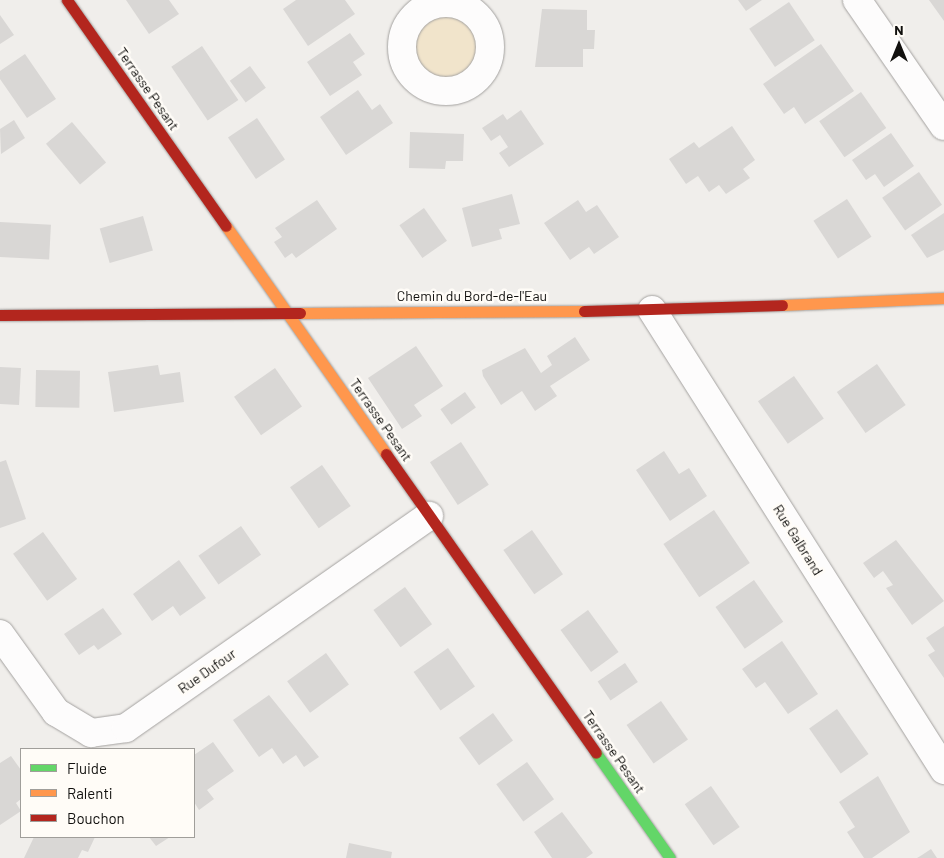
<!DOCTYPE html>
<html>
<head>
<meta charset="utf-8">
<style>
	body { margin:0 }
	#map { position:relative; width:944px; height:858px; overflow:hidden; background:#f0eeeb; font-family:Barlow,sans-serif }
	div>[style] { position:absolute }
	.green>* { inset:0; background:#f1e4cb }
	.round { border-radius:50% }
	.building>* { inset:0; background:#d9d7d5; transform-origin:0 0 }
	.roads { filter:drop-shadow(0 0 1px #a4a2a0) drop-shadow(0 0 1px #a4a2a0) }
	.street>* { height:28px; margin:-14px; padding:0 14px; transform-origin:14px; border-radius:14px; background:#fdfcfc }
	.street>.ring { margin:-14px; padding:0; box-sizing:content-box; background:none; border:28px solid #fdfcfc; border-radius:50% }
	.fast>* { height:11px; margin:-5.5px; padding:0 5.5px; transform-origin:5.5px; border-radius:5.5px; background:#63d668 }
	.slow>* { height:11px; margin:-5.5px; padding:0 5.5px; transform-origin:5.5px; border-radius:5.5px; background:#ff974d }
	.jam>* { height:11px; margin:-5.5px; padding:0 5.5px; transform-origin:5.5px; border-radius:5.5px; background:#b3261e }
	span { translate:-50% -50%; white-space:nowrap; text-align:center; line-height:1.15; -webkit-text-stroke:5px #fffcf7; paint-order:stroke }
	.street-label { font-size:14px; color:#11100e }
	.legend { position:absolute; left:20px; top:748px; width:175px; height:90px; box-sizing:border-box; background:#fffcf7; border:1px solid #a09e9a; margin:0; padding:6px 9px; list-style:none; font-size:15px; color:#11100e }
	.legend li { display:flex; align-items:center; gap:10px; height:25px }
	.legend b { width:25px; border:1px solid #a09e9a }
	.north { position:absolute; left:874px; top:20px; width:50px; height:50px; -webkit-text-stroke:4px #fffcf7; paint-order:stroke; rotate:0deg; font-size:14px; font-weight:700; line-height:20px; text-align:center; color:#11100e }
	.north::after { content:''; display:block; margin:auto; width:18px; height:22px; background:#11100e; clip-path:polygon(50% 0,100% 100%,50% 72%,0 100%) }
</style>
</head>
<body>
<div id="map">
	<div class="green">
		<i class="round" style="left:402px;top:3px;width:88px;height:88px"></i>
	</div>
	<div class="building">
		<i style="clip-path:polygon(126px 0,169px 0,179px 14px,149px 34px)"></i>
		<i style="clip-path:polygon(296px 0,345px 0,355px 14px,308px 46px,283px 9px)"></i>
		<i style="clip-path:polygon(738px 0,762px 0,746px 11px)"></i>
		<i style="clip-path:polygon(929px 0,944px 0,944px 21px)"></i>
		<i style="left:789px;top:2px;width:46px;height:48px;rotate:56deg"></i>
		<i style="clip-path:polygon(542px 9px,587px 10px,587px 30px,595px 30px,594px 49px,583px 49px,583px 67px,535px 67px)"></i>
		<i style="clip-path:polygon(0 15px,14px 35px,0 44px)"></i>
		<i style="clip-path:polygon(350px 33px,365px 54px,353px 62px,362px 75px,330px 96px,307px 62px)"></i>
		<i style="clip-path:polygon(821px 44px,854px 91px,805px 124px,794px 107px,784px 114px,763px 84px)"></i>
		<i style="left:202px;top:46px;width:65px;height:37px;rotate:56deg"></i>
		<i style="clip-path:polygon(25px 54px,56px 99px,27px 118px,0 79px,0 71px)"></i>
		<i style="left:250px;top:66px;width:27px;height:25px;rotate:54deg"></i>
		<i style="clip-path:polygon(358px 90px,372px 110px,380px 104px,393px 123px,346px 155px,320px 117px)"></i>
		<i style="left:861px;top:92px;width:44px;height:51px;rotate:55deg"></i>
		<i style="clip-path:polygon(521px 110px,544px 144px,509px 167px,499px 153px,508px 147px,500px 135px,491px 141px,482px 128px,503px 114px,507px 120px)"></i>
		<i style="left:257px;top:118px;width:50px;height:35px;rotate:56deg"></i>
		<i style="clip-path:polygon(14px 120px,25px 138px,1px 154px,0 129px)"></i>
		<i style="left:72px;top:122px;width:53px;height:34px;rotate:50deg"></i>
		<i style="clip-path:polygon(732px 126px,755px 160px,743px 169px,750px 178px,726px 194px,719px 185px,709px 192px,698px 176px,686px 184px,669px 159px,694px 142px,699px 148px)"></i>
		<i style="clip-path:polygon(410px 132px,464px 134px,463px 161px,446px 161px,445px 169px,409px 168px)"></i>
		<i style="clip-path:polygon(891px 133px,914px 166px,884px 187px,875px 174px,866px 180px,852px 160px)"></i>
		<i style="left:919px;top:172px;width:40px;height:45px;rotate:55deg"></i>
		<i style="clip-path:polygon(512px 194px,520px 224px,499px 229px,502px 239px,472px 247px,462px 208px)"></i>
		<i style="left:847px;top:199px;width:45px;height:40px;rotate:57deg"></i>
		<i style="clip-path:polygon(317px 200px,337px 229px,296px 258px,292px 253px,285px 258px,274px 242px,282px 237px,275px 228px)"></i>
		<i style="clip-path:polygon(578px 200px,586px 212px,597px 205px,619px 237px,594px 254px,589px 247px,570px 260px,544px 223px)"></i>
		<i style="left:424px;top:208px;width:40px;height:30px;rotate:55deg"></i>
		<i style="clip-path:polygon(944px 213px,944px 250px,927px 258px,911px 235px)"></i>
		<i style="left:143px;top:216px;width:36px;height:45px;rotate:74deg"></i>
		<i style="left:0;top:222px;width:51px;height:35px;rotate:3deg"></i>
		<i style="clip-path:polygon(575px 337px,590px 360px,550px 386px,557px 396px,535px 411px,522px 391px,501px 405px,483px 376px,482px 370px,525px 348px,541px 373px,552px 365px,547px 356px)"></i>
		<i style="clip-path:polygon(416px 346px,443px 386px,414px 405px,422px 416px,402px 429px,368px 378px)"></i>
		<i style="left:877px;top:364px;width:50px;height:49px;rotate:55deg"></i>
		<i style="clip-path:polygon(158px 365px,160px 375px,180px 372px,184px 402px,114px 412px,108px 372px)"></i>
		<i style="left:0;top:367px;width:21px;height:37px;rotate:3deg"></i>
		<i style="left:275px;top:368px;width:47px;height:50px;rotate:55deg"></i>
		<i style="left:36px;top:370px;width:44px;height:37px;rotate:1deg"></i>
		<i style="left:794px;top:376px;width:52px;height:44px;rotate:55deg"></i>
		<i style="left:465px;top:392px;width:19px;height:30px;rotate:55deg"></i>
		<i style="left:461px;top:442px;width:51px;height:37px;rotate:57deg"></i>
		<i style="clip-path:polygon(664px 451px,679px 474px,689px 468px,707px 496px,670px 521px,636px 470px)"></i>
		<i style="clip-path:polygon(6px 460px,26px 519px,0 528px,0 462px)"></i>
		<i style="left:322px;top:465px;width:50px;height:39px;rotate:55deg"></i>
		<i style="left:714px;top:510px;width:64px;height:61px;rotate:56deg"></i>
		<i style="left:241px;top:526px;width:35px;height:52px;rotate:55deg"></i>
		<i style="left:532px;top:530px;width:54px;height:35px;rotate:55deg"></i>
		<i style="left:43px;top:532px;width:58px;height:37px;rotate:54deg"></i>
		<i style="clip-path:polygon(896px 540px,944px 601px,912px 625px,886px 588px,893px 585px,883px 571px,874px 578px,863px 563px)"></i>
		<i style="clip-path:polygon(179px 560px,206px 598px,180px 616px,173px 606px,152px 621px,133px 594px)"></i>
		<i style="left:754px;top:580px;width:51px;height:47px;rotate:55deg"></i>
		<i style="left:405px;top:587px;width:46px;height:39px;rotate:54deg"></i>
		<i style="clip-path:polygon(103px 608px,122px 634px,98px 650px,94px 645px,79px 655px,64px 634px)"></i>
		<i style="left:588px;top:610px;width:52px;height:34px;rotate:54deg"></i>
		<i style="clip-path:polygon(944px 626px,944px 678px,928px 655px,935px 651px,926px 638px)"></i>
		<i style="clip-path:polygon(782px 641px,818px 694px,788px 714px,765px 682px,756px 688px,742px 669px)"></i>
		<i style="left:448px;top:648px;width:47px;height:42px;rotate:55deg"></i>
		<i style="left:326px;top:653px;width:39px;height:48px;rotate:54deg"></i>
		<i style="left:625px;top:663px;width:23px;height:33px;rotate:56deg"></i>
		<i style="clip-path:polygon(269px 695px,319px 757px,304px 767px,296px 755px,283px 764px,272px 748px,259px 757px,233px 720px)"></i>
		<i style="left:661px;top:701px;width:47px;height:42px;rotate:55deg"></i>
		<i style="left:837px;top:709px;width:55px;height:34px;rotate:55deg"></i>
		<i style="left:493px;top:713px;width:34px;height:42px;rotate:54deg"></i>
		<i style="clip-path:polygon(213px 742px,234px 771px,207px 790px,214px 799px,199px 810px,194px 802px,194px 755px)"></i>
		<i style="clip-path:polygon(11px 756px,21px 770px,21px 799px,16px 803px,21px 811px,0 825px,0 763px)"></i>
		<i style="left:527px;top:762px;width:46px;height:38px;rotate:54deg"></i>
		<i style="clip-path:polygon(878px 776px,910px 832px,872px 858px,864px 858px,847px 832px,855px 827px,839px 802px)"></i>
		<i style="left:711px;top:786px;width:50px;height:32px;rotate:55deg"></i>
		<i style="clip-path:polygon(562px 812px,593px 853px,586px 858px,552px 858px,534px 832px)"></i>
		<i style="clip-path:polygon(34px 837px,95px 837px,88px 852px,82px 850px,78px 858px,24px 858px)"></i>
		<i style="clip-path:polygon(149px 837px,170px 837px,156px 846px)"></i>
		<i style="clip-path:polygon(349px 843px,392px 852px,391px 858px,346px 858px)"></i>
		<i style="clip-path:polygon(931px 849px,937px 858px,917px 858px,922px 855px)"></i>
	</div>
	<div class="roads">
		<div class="street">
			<i style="left:857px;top:0;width:153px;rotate:55.4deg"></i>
			<i class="ring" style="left:402px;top:3px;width:60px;height:60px"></i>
			<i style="left:652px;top:310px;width:545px;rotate:57.59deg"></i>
			<i style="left:0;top:634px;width:96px;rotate:54.3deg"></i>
			<i style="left:56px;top:712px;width:41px;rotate:31deg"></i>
			<i style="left:91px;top:733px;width:35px;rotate:-8deg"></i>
			<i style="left:126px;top:728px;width:370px;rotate:-35deg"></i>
		</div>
		<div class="fast">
			<i style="left:596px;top:753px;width:128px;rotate:54.8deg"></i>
		</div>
		<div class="slow">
			<i style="left:226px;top:226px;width:279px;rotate:54.9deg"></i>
			<i style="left:782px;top:305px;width:162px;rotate:-2.5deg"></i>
			<i style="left:300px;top:313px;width:284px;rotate:-0.4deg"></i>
		</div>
		<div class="jam">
			<i style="left:67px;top:0;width:276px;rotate:54.9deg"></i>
			<i style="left:584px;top:311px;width:198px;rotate:-1.7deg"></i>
			<i style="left:0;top:315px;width:300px;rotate:-0.4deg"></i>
			<i style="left:386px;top:454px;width:365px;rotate:54.9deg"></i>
		</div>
	</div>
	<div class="street-label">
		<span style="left:148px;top:89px;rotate:55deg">Terrasse Pesant</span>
		<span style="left:472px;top:296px">Chemin du Bord-de-l'Eau</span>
		<span style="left:381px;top:420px;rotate:55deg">Terrasse Pesant</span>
		<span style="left:798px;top:540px;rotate:58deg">Rue Galbrand</span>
		<span style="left:207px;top:671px;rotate:-35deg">Rue Dufour</span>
		<span style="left:614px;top:752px;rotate:55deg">Terrasse Pesant</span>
	</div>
	<ul class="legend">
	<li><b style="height:6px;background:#63d668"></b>Fluide</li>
	<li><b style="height:6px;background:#ff974d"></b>Ralenti</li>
	<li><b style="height:6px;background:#b3261e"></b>Bouchon</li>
	</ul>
	<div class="north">N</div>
</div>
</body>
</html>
